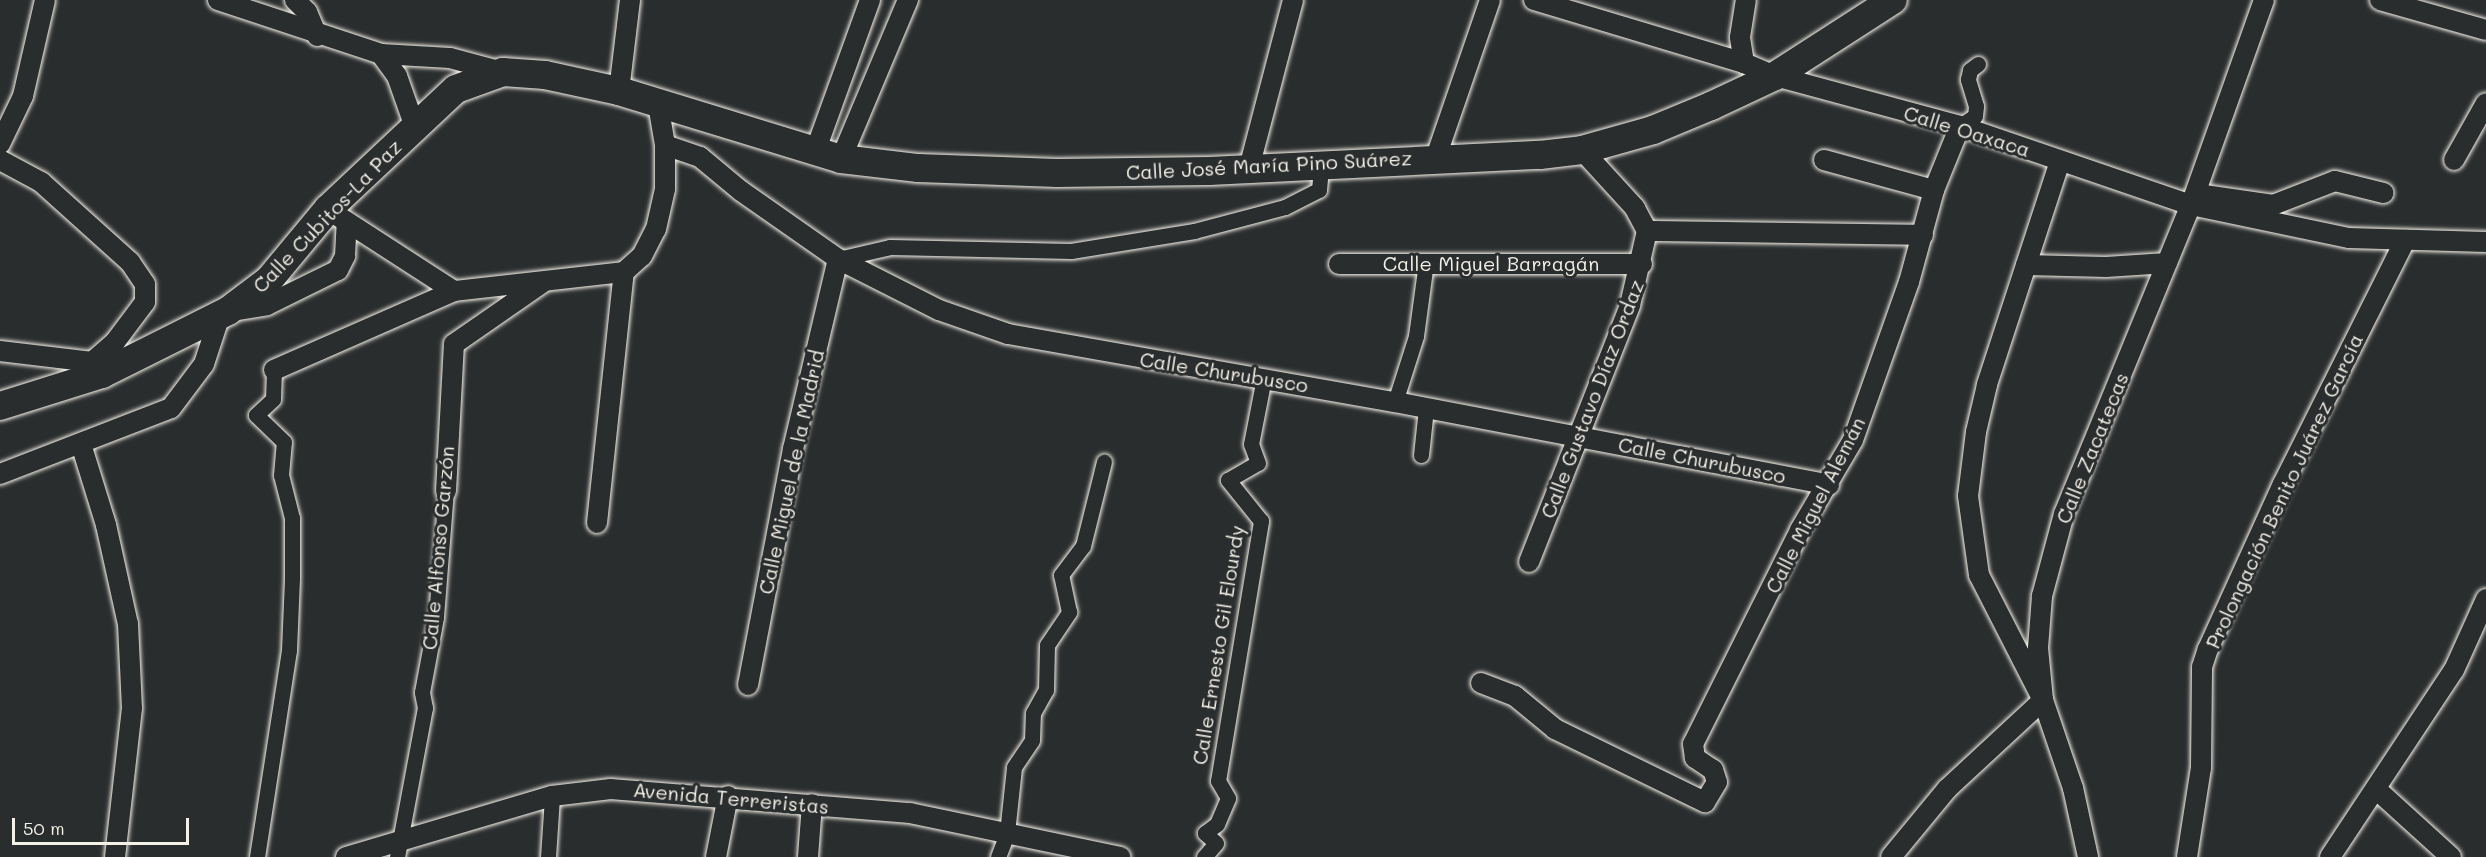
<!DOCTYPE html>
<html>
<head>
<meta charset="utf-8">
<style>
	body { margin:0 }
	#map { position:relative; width:2486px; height:857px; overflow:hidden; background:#2a2d2e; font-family:Mali,sans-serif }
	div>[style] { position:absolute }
	.roads { filter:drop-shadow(0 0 2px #f4f1e8) drop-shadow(0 0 2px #f4f1e8) }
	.pedestrian>* { height:15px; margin:-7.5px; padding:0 7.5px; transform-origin:7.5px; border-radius:7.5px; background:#2a2d2e }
	.minor>* { height:20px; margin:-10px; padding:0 10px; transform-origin:10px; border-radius:10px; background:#2a2d2e }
	.secondary>* { height:28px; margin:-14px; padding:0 14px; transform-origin:14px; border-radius:14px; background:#2a2d2e }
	span { translate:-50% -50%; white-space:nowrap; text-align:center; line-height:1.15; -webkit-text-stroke:6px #2a2d2e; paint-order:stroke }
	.street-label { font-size:20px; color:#f4f1e8 }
	.scale { position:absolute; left:12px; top:818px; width:177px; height:27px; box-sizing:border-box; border:3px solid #f4f1e8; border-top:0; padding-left:8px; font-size:18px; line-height:21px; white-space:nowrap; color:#f4f1e8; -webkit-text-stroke:4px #2a2d2e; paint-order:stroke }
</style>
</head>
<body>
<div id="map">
	<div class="roads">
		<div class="pedestrian">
			<i style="left:1960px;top:126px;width:18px;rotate:-34deg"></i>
			<i style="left:1975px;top:116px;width:10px;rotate:-84deg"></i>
			<i style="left:1976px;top:106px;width:28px;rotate:-107deg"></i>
			<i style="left:1968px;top:79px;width:9px;rotate:-77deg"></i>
			<i style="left:1970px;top:70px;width:10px;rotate:-37deg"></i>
			<i style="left:838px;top:259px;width:53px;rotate:-13deg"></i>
			<i style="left:890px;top:247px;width:181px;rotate:1.3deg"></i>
			<i style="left:1071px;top:251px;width:125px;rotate:-9.2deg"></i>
			<i style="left:1194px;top:231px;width:94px;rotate:-14.8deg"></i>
			<i style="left:1285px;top:207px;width:38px;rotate:-27deg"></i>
			<i style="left:1319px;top:190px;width:24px;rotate:-85deg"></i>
			<i style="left:1395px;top:402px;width:69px;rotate:-72.3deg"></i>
			<i style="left:1416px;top:336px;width:75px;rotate:-82.3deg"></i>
			<i style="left:1421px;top:455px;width:47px;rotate:-83.9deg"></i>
			<i style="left:257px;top:857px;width:209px;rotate:-81.2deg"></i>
			<i style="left:289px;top:650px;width:73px;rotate:-87.6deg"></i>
			<i style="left:292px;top:577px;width:59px;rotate:-90deg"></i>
			<i style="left:292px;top:518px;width:44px;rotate:-104.3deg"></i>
			<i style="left:281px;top:475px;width:33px;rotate:-85deg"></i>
			<i style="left:284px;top:442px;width:39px;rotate:-136deg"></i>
			<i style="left:256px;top:415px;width:23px;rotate:-43deg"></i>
			<i style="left:273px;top:399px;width:29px;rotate:-88deg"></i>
			<i style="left:397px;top:857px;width:152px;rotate:-79.4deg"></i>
			<i style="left:425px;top:708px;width:16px;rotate:-101deg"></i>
			<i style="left:422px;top:692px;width:76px;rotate:-79.4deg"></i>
			<i style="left:436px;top:617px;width:126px;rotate:-85.5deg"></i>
			<i style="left:548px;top:857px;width:61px;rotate:-86.2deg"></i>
			<i style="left:998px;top:857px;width:26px;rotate:-69deg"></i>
			<i style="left:1007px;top:833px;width:66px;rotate:-83.9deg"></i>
			<i style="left:1014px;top:767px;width:32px;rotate:-56deg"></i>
			<i style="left:1032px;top:740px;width:27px;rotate:-88deg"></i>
			<i style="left:1033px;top:713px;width:26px;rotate:-61deg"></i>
			<i style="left:1046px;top:690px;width:45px;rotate:-88.7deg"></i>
			<i style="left:1047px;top:645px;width:40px;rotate:-56deg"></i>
			<i style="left:1069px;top:612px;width:38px;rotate:-102deg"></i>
			<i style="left:1061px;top:575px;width:36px;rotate:-53deg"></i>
			<i style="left:1083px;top:546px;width:87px;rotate:-76deg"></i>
			<i style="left:1204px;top:857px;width:18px;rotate:-49deg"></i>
			<i style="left:1216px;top:843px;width:15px;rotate:-138deg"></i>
			<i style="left:1205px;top:833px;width:15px;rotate:-37deg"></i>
			<i style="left:1217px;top:824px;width:28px;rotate:-67deg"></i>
			<i style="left:1228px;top:798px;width:20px;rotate:-120deg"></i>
			<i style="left:1218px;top:781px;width:264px;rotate:-80.6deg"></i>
			<i style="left:1261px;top:521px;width:53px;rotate:-128.8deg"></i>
			<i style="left:1228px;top:480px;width:34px;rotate:-30deg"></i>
			<i style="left:1258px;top:463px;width:20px;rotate:-110deg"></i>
			<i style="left:1251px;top:444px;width:67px;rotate:-78.9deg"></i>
		</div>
		<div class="minor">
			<i style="left:218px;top:0;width:172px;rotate:18.3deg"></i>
			<i style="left:381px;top:54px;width:69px;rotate:3.3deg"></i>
			<i style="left:450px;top:58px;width:55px;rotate:14.8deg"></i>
			<i style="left:295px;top:0;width:17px;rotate:45deg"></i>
			<i style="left:307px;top:12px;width:26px;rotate:67deg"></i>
			<i style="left:1534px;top:0;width:219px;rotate:16.7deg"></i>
			<i style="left:1744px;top:63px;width:34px;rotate:23deg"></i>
			<i style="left:1775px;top:76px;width:192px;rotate:15.1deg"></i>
			<i style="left:1960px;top:126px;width:244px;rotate:18.9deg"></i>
			<i style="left:2191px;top:205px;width:161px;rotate:11.8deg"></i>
			<i style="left:2349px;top:238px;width:137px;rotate:1.7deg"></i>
			<i style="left:2380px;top:0;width:110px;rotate:15.8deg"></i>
			<i style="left:381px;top:54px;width:27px;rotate:54deg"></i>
			<i style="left:397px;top:76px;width:54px;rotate:70.6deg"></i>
			<i style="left:1744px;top:63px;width:26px;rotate:-99deg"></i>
			<i style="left:1740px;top:37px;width:37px;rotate:-81deg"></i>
			<i style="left:619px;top:91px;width:92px;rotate:-83.1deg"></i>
			<i style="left:0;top:144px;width:53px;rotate:-64.4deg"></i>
			<i style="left:23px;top:96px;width:98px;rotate:-77.1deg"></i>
			<i style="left:665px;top:145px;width:37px;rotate:19deg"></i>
			<i style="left:700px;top:157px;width:53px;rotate:39.7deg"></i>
			<i style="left:741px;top:191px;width:118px;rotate:35deg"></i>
			<i style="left:838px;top:259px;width:113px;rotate:26.8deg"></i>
			<i style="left:939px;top:310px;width:73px;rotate:19.2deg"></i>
			<i style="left:1008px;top:334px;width:393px;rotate:10deg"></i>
			<i style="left:1395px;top:402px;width:442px;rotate:10.8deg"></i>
			<i style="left:815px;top:152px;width:162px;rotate:-70.1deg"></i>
			<i style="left:1436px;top:157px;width:166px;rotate:-71deg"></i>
			<i style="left:841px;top:159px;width:173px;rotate:-67.2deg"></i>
			<i style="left:0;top:160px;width:47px;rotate:28.2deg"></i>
			<i style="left:41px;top:182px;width:120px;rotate:42deg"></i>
			<i style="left:130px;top:262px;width:27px;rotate:56deg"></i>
			<i style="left:145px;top:284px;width:18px;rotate:90deg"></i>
			<i style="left:145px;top:302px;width:50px;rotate:126.9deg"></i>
			<i style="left:115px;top:342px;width:30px;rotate:139deg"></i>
			<i style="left:1824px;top:160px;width:114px;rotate:15.3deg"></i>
			<i style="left:2454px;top:160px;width:65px;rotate:-60.7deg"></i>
			<i style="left:2060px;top:161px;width:236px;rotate:108.1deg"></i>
			<i style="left:1987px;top:385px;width:48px;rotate:103.2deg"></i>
			<i style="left:1976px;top:432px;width:64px;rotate:97.1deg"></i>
			<i style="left:1968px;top:496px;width:80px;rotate:82.1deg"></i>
			<i style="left:1979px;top:575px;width:140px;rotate:62.9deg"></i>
			<i style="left:2043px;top:700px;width:93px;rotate:71.2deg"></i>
			<i style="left:2073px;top:788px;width:71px;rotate:77.7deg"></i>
			<i style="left:1249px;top:168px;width:174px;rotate:-75.3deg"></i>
			<i style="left:2204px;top:195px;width:70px;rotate:8.2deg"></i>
			<i style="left:2273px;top:205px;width:66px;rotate:-21.2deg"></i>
			<i style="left:2335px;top:181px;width:50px;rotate:13.8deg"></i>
			<i style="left:338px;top:216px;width:138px;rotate:32.9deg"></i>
			<i style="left:1647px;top:231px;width:276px;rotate:0.8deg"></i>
			<i style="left:1339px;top:264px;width:303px"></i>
			<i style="left:2026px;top:265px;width:80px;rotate:1.4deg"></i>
			<i style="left:2106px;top:267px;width:61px;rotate:-3.8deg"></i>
			<i style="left:624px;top:272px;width:24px;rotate:-42deg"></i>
			<i style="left:642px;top:256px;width:30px;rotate:-63deg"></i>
			<i style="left:656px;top:229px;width:41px;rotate:-77.3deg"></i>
			<i style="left:665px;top:189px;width:44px;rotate:-90deg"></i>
			<i style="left:665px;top:145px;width:42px;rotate:-99.7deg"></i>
			<i style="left:231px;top:311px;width:36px;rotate:-9deg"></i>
			<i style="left:267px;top:305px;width:79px;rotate:-26.2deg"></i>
			<i style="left:338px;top:270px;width:16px;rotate:-63deg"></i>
			<i style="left:345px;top:256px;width:34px;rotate:-87deg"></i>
			<i style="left:0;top:351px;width:93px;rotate:6.8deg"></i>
			<i style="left:92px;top:362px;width:13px;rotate:51deg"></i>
			<i style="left:274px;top:370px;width:197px;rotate:-23.7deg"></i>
			<i style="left:454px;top:291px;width:171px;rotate:-6.4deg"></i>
			<i style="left:81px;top:444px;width:85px;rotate:72.8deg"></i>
			<i style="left:106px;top:525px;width:101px;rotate:77.5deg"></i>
			<i style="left:128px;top:624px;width:84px;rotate:87.3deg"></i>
			<i style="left:132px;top:708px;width:150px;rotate:96.5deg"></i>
			<i style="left:0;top:474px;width:183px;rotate:-21.1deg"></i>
			<i style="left:171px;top:408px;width:55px;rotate:-53.1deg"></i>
			<i style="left:204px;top:364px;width:52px;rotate:-71.9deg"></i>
			<i style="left:446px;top:491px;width:147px;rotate:-86.9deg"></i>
			<i style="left:454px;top:344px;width:107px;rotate:-34.7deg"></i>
			<i style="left:597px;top:523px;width:252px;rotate:-83.9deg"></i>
			<i style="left:1529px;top:562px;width:276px;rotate:-68.5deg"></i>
			<i style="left:1630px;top:305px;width:76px;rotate:-77.1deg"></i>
			<i style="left:1647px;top:231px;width:26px;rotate:-118deg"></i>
			<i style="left:1635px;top:208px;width:79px;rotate:-132.4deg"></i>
			<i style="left:1481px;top:683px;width:36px;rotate:21deg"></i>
			<i style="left:1515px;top:696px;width:52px;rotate:39.5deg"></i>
			<i style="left:1555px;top:729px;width:167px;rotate:26deg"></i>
			<i style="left:1705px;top:802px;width:23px;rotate:-59deg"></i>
			<i style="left:1717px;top:782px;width:13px;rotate:-108deg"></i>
			<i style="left:1713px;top:770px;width:22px;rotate:-146deg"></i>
			<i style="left:1695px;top:758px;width:14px;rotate:-98deg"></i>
			<i style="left:1693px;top:744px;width:239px;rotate:-63.4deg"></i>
			<i style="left:1800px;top:530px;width:104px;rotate:-59.5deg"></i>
			<i style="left:1853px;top:440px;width:168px;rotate:-70.5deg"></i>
			<i style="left:1909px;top:282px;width:95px;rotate:-74.8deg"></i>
			<i style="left:1934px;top:190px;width:69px;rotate:-67.9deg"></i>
			<i style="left:748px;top:685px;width:240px;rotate:-79.2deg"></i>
			<i style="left:793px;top:449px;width:195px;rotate:-76.7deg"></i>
			<i style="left:2376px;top:789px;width:101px;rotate:42.2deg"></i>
			<i style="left:346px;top:857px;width:215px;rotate:-16.5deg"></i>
			<i style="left:552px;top:796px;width:59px;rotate:-6.8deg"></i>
			<i style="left:611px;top:789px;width:300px;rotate:4.6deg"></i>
			<i style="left:910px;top:813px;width:215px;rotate:11.8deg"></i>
			<i style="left:716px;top:857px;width:62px;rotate:-78.9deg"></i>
			<i style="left:808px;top:857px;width:53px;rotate:-85.7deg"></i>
			<i style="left:1891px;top:857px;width:88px;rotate:-50.5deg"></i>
			<i style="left:1947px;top:789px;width:131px;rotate:-42.8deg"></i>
			<i style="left:2043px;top:700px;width:52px;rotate:-95.5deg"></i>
			<i style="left:2038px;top:648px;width:52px;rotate:-85.6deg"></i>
			<i style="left:2042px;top:596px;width:85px;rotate:-75deg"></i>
			<i style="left:2064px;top:514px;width:334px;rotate:-67.7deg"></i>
			<i style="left:2191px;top:205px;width:218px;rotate:-70.4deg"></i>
			<i style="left:2187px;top:857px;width:90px;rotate:-81.1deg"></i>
			<i style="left:2201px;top:768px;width:101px;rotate:-89.4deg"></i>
			<i style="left:2202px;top:667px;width:19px;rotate:-72deg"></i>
			<i style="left:2208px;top:649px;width:181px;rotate:-65.6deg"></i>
			<i style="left:2283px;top:484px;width:273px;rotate:-63.4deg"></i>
			<i style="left:2330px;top:857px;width:224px;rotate:-56.5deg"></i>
			<i style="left:2454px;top:670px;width:78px;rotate:-65.7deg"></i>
		</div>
		<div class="secondary">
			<i style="left:0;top:406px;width:107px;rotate:-17.4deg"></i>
			<i style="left:102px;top:374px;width:141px;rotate:-26.6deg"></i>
			<i style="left:228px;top:311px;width:51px;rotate:-37.1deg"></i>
			<i style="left:269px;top:280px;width:92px;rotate:-50.3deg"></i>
			<i style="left:328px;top:209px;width:175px;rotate:-43.2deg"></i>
			<i style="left:456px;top:89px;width:50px;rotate:-19.9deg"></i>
			<i style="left:503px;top:72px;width:42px;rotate:4.1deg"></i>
			<i style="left:545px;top:75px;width:76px;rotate:12.2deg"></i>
			<i style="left:619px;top:91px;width:232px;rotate:17deg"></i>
			<i style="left:841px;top:159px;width:78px;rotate:6.7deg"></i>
			<i style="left:918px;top:168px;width:139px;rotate:2.1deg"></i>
			<i style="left:1057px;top:173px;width:152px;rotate:-0.8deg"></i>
			<i style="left:1209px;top:171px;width:331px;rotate:-2.8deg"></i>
			<i style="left:1540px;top:155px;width:42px;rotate:-6.8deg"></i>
			<i style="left:1582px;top:150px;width:74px;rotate:-15.7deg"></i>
			<i style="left:1653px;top:130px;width:63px;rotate:-22.5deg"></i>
			<i style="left:1711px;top:106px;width:71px;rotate:-25.1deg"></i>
			<i style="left:1775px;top:76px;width:140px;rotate:-32.8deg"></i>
		</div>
	</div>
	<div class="street-label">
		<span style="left:1967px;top:131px;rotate:17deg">Calle Oaxaca</span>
		<span style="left:1269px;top:165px;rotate:-3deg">Calle José María Pino Suárez</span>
		<span style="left:327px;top:216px;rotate:-46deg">Calle Cubitos-La Paz</span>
		<span style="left:1491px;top:263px">Calle Miguel Barragán</span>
		<span style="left:1224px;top:372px;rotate:9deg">Calle Churubusco</span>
		<span style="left:1592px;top:399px;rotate:-69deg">Calle Gustavo Díaz Ordaz</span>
		<span style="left:2092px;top:448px;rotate:-68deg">Calle Zacatecas</span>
		<span style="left:1702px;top:460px;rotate:11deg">Calle Churubusco</span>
		<span style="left:791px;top:472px;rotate:-78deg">Calle Miguel de la Madrid</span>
		<span style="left:2284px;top:491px;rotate:-65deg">Prolongación Benito Juárez García</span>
		<span style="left:1815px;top:505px;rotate:-63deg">Calle Miguel Alemán</span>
		<span style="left:438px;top:548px;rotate:-85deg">Calle Alfonso Garzón</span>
		<span style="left:1218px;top:645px;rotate:-81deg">Calle Ernesto Gil Elourdy</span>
		<span style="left:731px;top:798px;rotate:5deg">Avenida Terreristas</span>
	</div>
	<div class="scale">50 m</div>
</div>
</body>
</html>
